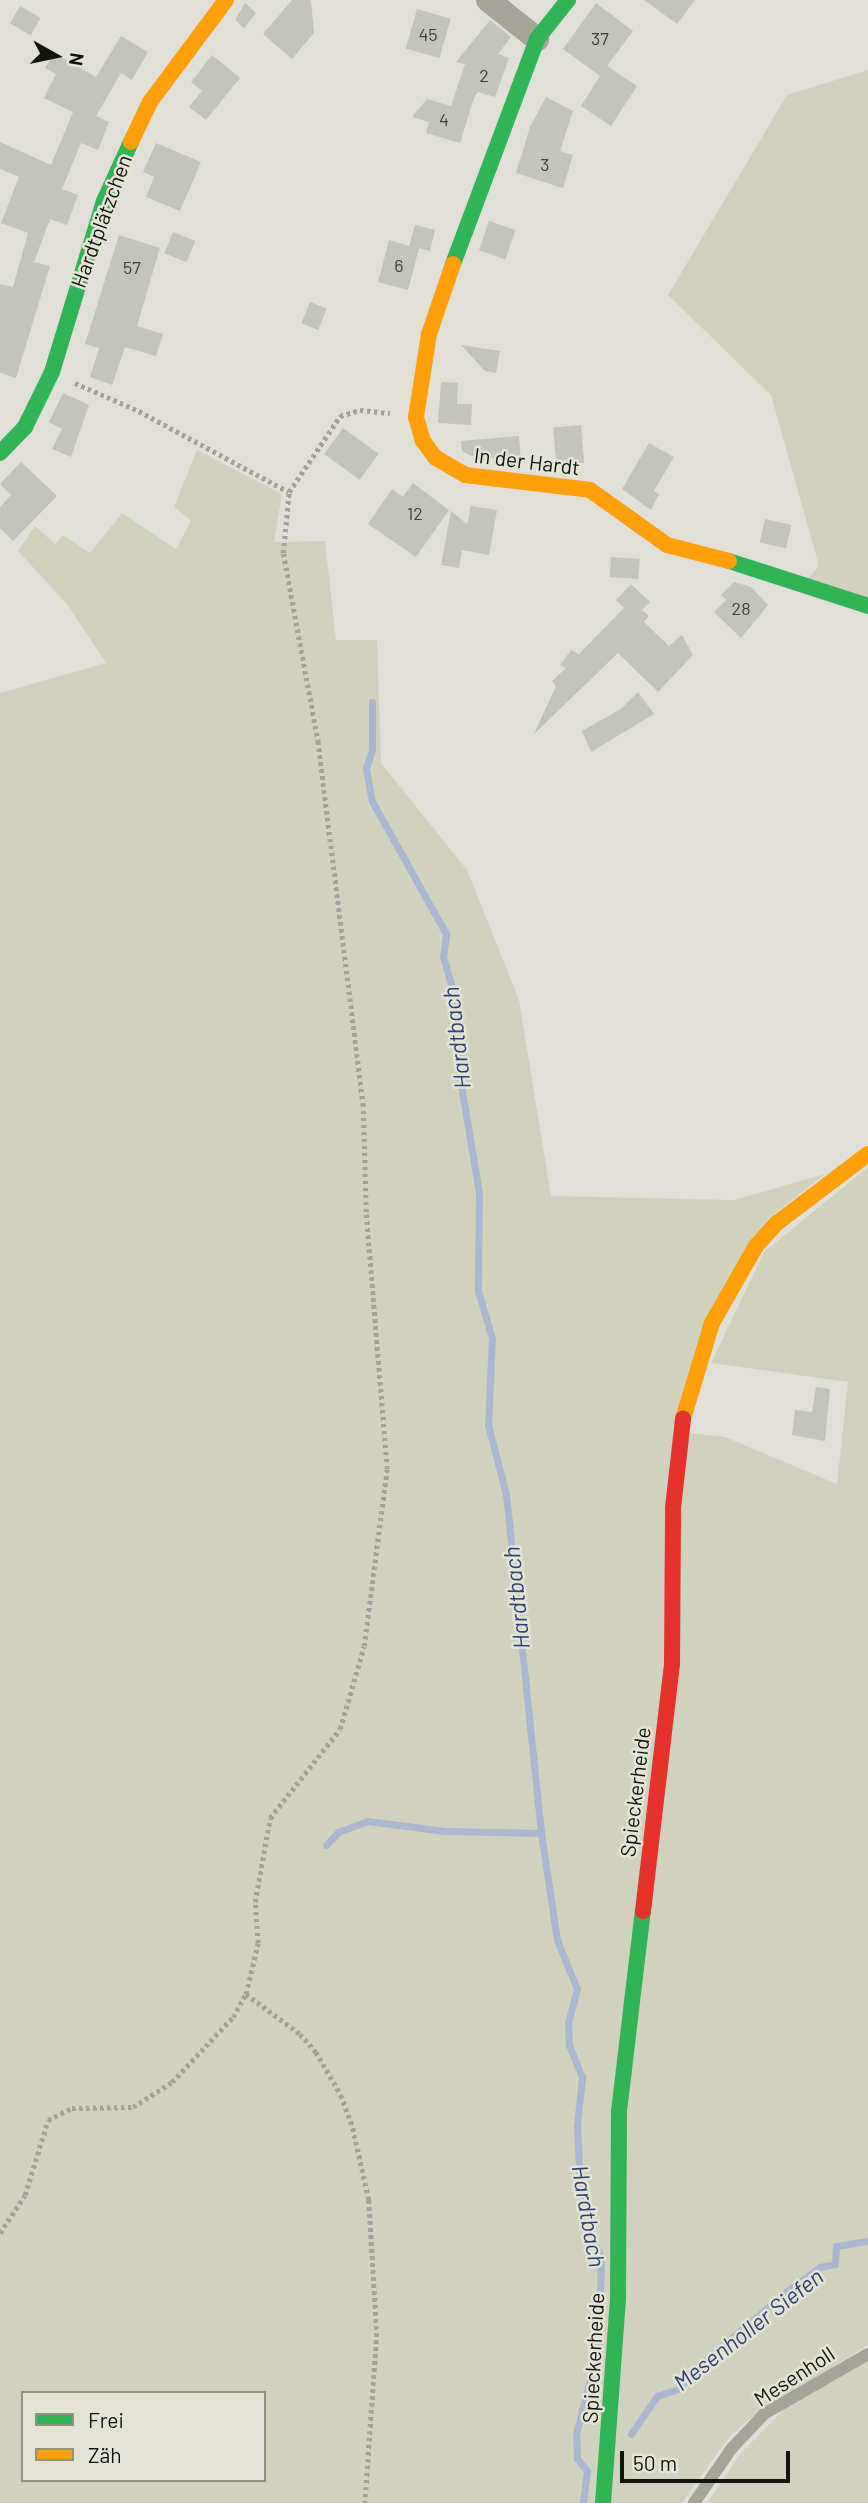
<!DOCTYPE html>
<html>
<head>
<meta charset="utf-8">
<style>
	body { margin:0 }
	#map { position:relative; width:868px; height:2503px; overflow:hidden; background:#e0e0d8; font-family:Barlow,sans-serif }
	div>[style] { position:absolute }
	.green>* { inset:0; background:#d1d2be }
	.stream>* { height:7px; margin:-3.5px; padding:0 3.5px; transform-origin:3.5px; border-radius:3.5px; background:#acb6d0 }
	.building>* { inset:0; background:#c4c4be; transform-origin:0 0 }
	.path>* { height:4.5px; margin-top:-2.25px; transform-origin:0; background:repeating-linear-gradient(90deg,#a2a297 0 3.5px,transparent 0 7px) }
	.lane>* { height:12px; margin:-6px; padding:0 6px; transform-origin:6px; border-radius:6px; background:#a4a498 }
	.street>* { height:24px; margin:-12px; padding:0 12px; transform-origin:12px; border-radius:12px; background:#a4a498 }
	.fast>* { height:16px; margin:-8px; padding:0 8px; transform-origin:8px; border-radius:8px; background:#30b455 }
	.slow>* { height:16px; margin:-8px; padding:0 8px; transform-origin:8px; border-radius:8px; background:#ff9f0a }
	.jam>* { height:16px; margin:-8px; padding:0 8px; transform-origin:8px; border-radius:8px; background:#e5322d }
	span { translate:-50% -50%; white-space:nowrap; text-align:center; line-height:1.15; -webkit-text-stroke:5px #e4e4d4; paint-order:stroke }
	.number-label { font-size:18px; color:#40403b }
	.number-label span { -webkit-text-stroke-width:0 }
	.street-label { font-size:21px; color:#14140f }
	.water-label { font-size:23px; color:#304074; font-style:italic }
	.legend { position:absolute; left:21px; top:2391px; width:245px; height:91px; box-sizing:border-box; background:#e4e4d4; border:2px solid #919185; margin:0; padding:9px 12px; list-style:none; font-size:21px; color:#14140f }
	.legend li { display:flex; align-items:center; gap:14px; height:35px }
	.legend b { width:35px; border:2px solid #919185 }
	.north { position:absolute; left:21px; top:21px; width:70px; height:70px; -webkit-text-stroke:5px #e4e4d4; paint-order:stroke; rotate:99deg; font-size:19px; font-weight:700; line-height:28px; text-align:center; color:#14140f }
	.north::after { content:''; display:block; margin:auto; width:24px; height:32px; background:#14140f; clip-path:polygon(50% 0,100% 100%,50% 72%,0 100%) }
	.scale { position:absolute; left:620px; top:2451px; width:170px; height:32px; box-sizing:border-box; border:4px solid #14140f; border-top:0; padding-left:9px; font-size:21px; line-height:24px; white-space:nowrap; color:#14140f; -webkit-text-stroke:5px #e4e4d4; paint-order:stroke }
</style>
</head>
<body>
<div id="map">
	<div class="green">
		<i style="clip-path:polygon(868px 70px,868px 602px,807px 580px,819px 566px,771px 395px,668px 295px,787px 95px)"></i>
		<i style="clip-path:polygon(evenodd,197px 450px,282px 494px,274px 542px,325px 541px,336px 640px,377px 640px,381px 763px,467px 870px,519px 1000px,551px 1196px,734px 1200px,825px 1174px,768px 1219px,672px 1431px,725px 1437px,837px 1484px,848px 1382px,711px 1363px,764px 1252px,868px 1167px,868px 2345px,748px 2420px,729px 2437px,682px 2503px,0 2503px,0 693px,106px 663px,67px 604px,18px 551px,35px 526px,55px 544px,63px 535px,90px 553px,122px 513px,176px 549px,191px 521px,174px 507px,197px 450px,23px 2393px,264px 2393px,264px 2480px,23px 2480px,23px 2393px)"></i>
		<i style="clip-path:polygon(868px 2360px,868px 2503px,707px 2503px,740px 2454px,791px 2402px)"></i>
	</div>
	<div class="stream">
		<i style="left:372px;top:702px;width:48px;rotate:90deg"></i>
		<i style="left:372px;top:750px;width:19px;rotate:108deg"></i>
		<i style="left:366px;top:768px;width:34px;rotate:80deg"></i>
		<i style="left:372px;top:801px;width:152px;rotate:60.9deg"></i>
		<i style="left:446px;top:934px;width:23px;rotate:97deg"></i>
		<i style="left:443px;top:957px;width:49px;rotate:73.4deg"></i>
		<i style="left:457px;top:1004px;width:69px;rotate:88.3deg"></i>
		<i style="left:459px;top:1073px;width:122px;rotate:80.5deg"></i>
		<i style="left:479px;top:1193px;width:98px;rotate:90.6deg"></i>
		<i style="left:478px;top:1291px;width:49px;rotate:73.4deg"></i>
		<i style="left:492px;top:1338px;width:87px;rotate:92.6deg"></i>
		<i style="left:488px;top:1425px;width:71px;rotate:75.4deg"></i>
		<i style="left:506px;top:1494px;width:341px;rotate:84.1deg"></i>
		<i style="left:541px;top:1833px;width:108px;rotate:81.5deg"></i>
		<i style="left:557px;top:1940px;width:53px;rotate:67.8deg"></i>
		<i style="left:577px;top:1989px;width:34px;rotate:105deg"></i>
		<i style="left:568px;top:2022px;width:23px;rotate:88deg"></i>
		<i style="left:569px;top:2045px;width:35px;rotate:68deg"></i>
		<i style="left:582px;top:2077px;width:49px;rotate:95.8deg"></i>
		<i style="left:577px;top:2126px;width:60px;rotate:87.1deg"></i>
		<i style="left:580px;top:2186px;width:27px;rotate:66deg"></i>
		<i style="left:591px;top:2211px;width:25px;rotate:90deg"></i>
		<i style="left:591px;top:2236px;width:23px;rotate:65deg"></i>
		<i style="left:601px;top:2257px;width:72px;rotate:91.6deg"></i>
		<i style="left:326px;top:1845px;width:18px;rotate:-47deg"></i>
		<i style="left:338px;top:1832px;width:32px;rotate:-20deg"></i>
		<i style="left:368px;top:1821px;width:77px;rotate:7.5deg"></i>
		<i style="left:444px;top:1831px;width:97px;rotate:1.2deg"></i>
		<i style="left:631px;top:2434px;width:46px;rotate:-55.6deg"></i>
		<i style="left:657px;top:2396px;width:24px;rotate:-19deg"></i>
		<i style="left:680px;top:2388px;width:17px;rotate:-57deg"></i>
		<i style="left:689px;top:2374px;width:127px;rotate:-40.2deg"></i>
		<i style="left:786px;top:2292px;width:42px;rotate:-36.3deg"></i>
		<i style="left:820px;top:2267px;width:15px;rotate:-11deg"></i>
		<i style="left:835px;top:2264px;width:18px;rotate:-87deg"></i>
		<i style="left:836px;top:2246px;width:32px;rotate:-9deg"></i>
		<i style="left:583px;top:2503px;width:32px;rotate:-83deg"></i>
		<i style="left:587px;top:2471px;width:16px;rotate:-128deg"></i>
		<i style="left:577px;top:2458px;width:24px;rotate:-92deg"></i>
		<i style="left:576px;top:2434px;width:93px;rotate:-75.7deg"></i>
	</div>
	<div class="building">
		<i style="clip-path:polygon(292px 0,311px 0,314px 33px,292px 59px,263px 34px)"></i>
		<i style="clip-path:polygon(644px 0,695px 0,677px 24px)"></i>
		<i style="clip-path:polygon(245px 3px,256px 13px,244px 28px,235px 20px)"></i>
		<i style="clip-path:polygon(596px 3px,633px 31px,607px 66px,637px 86px,611px 126px,581px 106px,600px 76px,563px 49px)"></i>
		<i style="left:20px;top:6px;width:24px;height:20px;rotate:30deg"></i>
		<i style="left:417px;top:9px;width:35px;height:41px;rotate:16deg"></i>
		<i style="clip-path:polygon(490px 20px,511px 37px,498px 54px,509px 58px,495px 97px,478px 92px,474px 98px,460px 143px,426px 133px,429px 122px,412px 117px,427px 99px,451px 106px,465px 64px,456px 62px)"></i>
		<i style="clip-path:polygon(121px 36px,148px 52px,132px 80px,121px 73px,96px 116px,109px 122px,98px 150px,81px 143px,62px 189px,78px 195px,67px 225px,50px 219px,34px 262px,50px 266px,16px 378px,0 373px,0 284px,13px 287px,28px 233px,1px 223px,19px 177px,0 169px,0 142px,51px 165px,73px 112px,44px 98px,56px 74px,45px 68px,54px 53px,96px 77px)"></i>
		<i style="clip-path:polygon(212px 55px,240px 78px,206px 120px,189px 107px,202px 91px,191px 82px)"></i>
		<i style="clip-path:polygon(546px 97px,573px 111px,560px 151px,573px 155px,563px 188px,516px 173px,530px 127px)"></i>
		<i style="clip-path:polygon(156px 143px,201px 162px,180px 211px,146px 197px,154px 177px,143px 172px)"></i>
		<i style="left:489px;top:221px;width:28px;height:31px;rotate:19deg"></i>
		<i style="clip-path:polygon(415px 225px,435px 230px,430px 251px,411px 246px,419px 248px,408px 290px,378px 282px,389px 240px,409px 246px)"></i>
		<i style="left:173px;top:232px;width:24px;height:23px;rotate:22deg"></i>
		<i style="clip-path:polygon(119px 235px,160px 248px,137px 326px,163px 334px,156px 356px,125px 347px,112px 385px,90px 377px,99px 348px,85px 344px)"></i>
		<i style="left:310px;top:302px;width:18px;height:23px;rotate:22deg"></i>
		<i style="clip-path:polygon(461px 345px,500px 351px,496px 373px,485px 371px)"></i>
		<i style="clip-path:polygon(441px 382px,458px 383px,457px 404px,472px 404px,471px 425px,438px 423px)"></i>
		<i style="clip-path:polygon(63px 393px,89px 405px,71px 457px,52px 449px,62px 429px,49px 422px)"></i>
		<i style="left:581px;top:425px;width:38px;height:28px;rotate:85deg"></i>
		<i style="left:343px;top:428px;width:44px;height:32px;rotate:36deg"></i>
		<i style="clip-path:polygon(519px 436px,521px 461px,471px 456px,462px 451px,461px 441px)"></i>
		<i style="clip-path:polygon(649px 443px,674px 457px,654px 491px,659px 494px,651px 510px,622px 489px)"></i>
		<i style="clip-path:polygon(21px 462px,57px 496px,13px 541px,0 528px,0 507px,11px 495px,0 484px)"></i>
		<i style="clip-path:polygon(413px 483px,449px 510px,416px 557px,368px 524px,392px 489px,403px 497px)"></i>
		<i style="clip-path:polygon(471px 506px,497px 510px,489px 555px,462px 550px,459px 568px,441px 565px,451px 511px,467px 524px)"></i>
		<i style="left:765px;top:519px;width:27px;height:24px;rotate:13deg"></i>
		<i style="left:611px;top:557px;width:29px;height:20px;rotate:4deg"></i>
		<i style="clip-path:polygon(734px 582px,751px 587px,768px 605px,741px 638px,714px 612px,726px 600px,721px 595px)"></i>
		<i style="clip-path:polygon(631px 584px,650px 602px,642px 610px,649px 616px,644px 622px,669px 646px,682px 635px,693px 655px,658px 692px,618px 653px,534px 734px,556px 686px,552px 681px,566px 668px,560px 665px,571px 650px,579px 654px,624px 608px,616px 600px)"></i>
		<i style="clip-path:polygon(638px 692px,654px 714px,591px 752px,582px 731px,621px 709px)"></i>
		<i style="clip-path:polygon(816px 1387px,830px 1389px,825px 1441px,792px 1435px,795px 1410px,812px 1412px)"></i>
	</div>
	<div class="path">
		<i style="left:75px;top:383px;width:70px;rotate:23.6deg"></i>
		<i style="left:139px;top:411px;width:170px;rotate:28.4deg"></i>
		<i style="left:289px;top:492px;width:92px;rotate:-56.1deg"></i>
		<i style="left:340px;top:416px;width:21px;rotate:-17deg"></i>
		<i style="left:360px;top:410px;width:30px;rotate:6deg"></i>
		<i style="left:246px;top:1994px;width:67px;rotate:36.5deg"></i>
		<i style="left:300px;top:2034px;width:24px;rotate:48deg"></i>
		<i style="left:316px;top:2052px;width:50px;rotate:59.8deg"></i>
		<i style="left:341px;top:2095px;width:35px;rotate:70deg"></i>
		<i style="left:353px;top:2128px;width:74px;rotate:77.5deg"></i>
		<i style="left:369px;top:2200px;width:133px;rotate:86.6deg"></i>
		<i style="left:377px;top:2333px;width:170px;rotate:94deg"></i>
		<i style="left:0;top:2233px;width:45px;rotate:-56.7deg"></i>
		<i style="left:25px;top:2195px;width:78px;rotate:-73deg"></i>
		<i style="left:48px;top:2120px;width:27px;rotate:-27deg"></i>
		<i style="left:72px;top:2108px;width:61px;rotate:-0.9deg"></i>
		<i style="left:133px;top:2107px;width:46px;rotate:-32.7deg"></i>
		<i style="left:172px;top:2082px;width:89px;rotate:-46.8deg"></i>
		<i style="left:233px;top:2017px;width:26px;rotate:-61deg"></i>
		<i style="left:246px;top:1994px;width:52px;rotate:-76.8deg"></i>
		<i style="left:258px;top:1943px;width:41px;rotate:-94.2deg"></i>
		<i style="left:255px;top:1902px;width:85px;rotate:-79.9deg"></i>
		<i style="left:270px;top:1818px;width:113px;rotate:-51.8deg"></i>
		<i style="left:340px;top:1729px;width:86px;rotate:-73.9deg"></i>
		<i style="left:364px;top:1646px;width:178px;rotate:-82.6deg"></i>
		<i style="left:387px;top:1469px;width:258px;rotate:-94.7deg"></i>
		<i style="left:366px;top:1212px;width:106px;rotate:-91.6deg"></i>
		<i style="left:363px;top:1106px;width:366px;rotate:-97.1deg"></i>
		<i style="left:318px;top:743px;width:193px;rotate:-100.4deg"></i>
		<i style="left:283px;top:553px;width:61px;rotate:-84.4deg"></i>
	</div>
	<div class="lane">
		<i style="left:694px;top:2503px;width:67px;rotate:-55.4deg"></i>
		<i style="left:732px;top:2448px;width:47px;rotate:-46.7deg"></i>
		<i style="left:764px;top:2414px;width:120px;rotate:-30deg"></i>
	</div>
	<div class="street">
		<i style="left:488px;top:0;width:63px;rotate:38.5deg"></i>
	</div>
	<div class="fast">
		<i style="left:453px;top:264px;width:240px;rotate:-69.5deg"></i>
		<i style="left:537px;top:39px;width:50px;rotate:-51.5deg"></i>
		<i style="left:0;top:453px;width:36px;rotate:-46deg"></i>
		<i style="left:25px;top:427px;width:61px;rotate:-63.9deg"></i>
		<i style="left:52px;top:372px;width:179px;rotate:-73.1deg"></i>
		<i style="left:104px;top:201px;width:65px;rotate:-65.4deg"></i>
		<i style="left:729px;top:561px;width:146px;rotate:17.9deg"></i>
		<i style="left:603px;top:2503px;width:205px;rotate:-85.8deg"></i>
		<i style="left:618px;top:2299px;width:188px;rotate:-89.7deg"></i>
		<i style="left:619px;top:2111px;width:201px;rotate:-83.2deg"></i>
	</div>
	<div class="slow">
		<i style="left:131px;top:142px;width:44px;rotate:-64.6deg"></i>
		<i style="left:150px;top:102px;width:127px;rotate:-53.3deg"></i>
		<i style="left:453px;top:264px;width:74px;rotate:108.9deg"></i>
		<i style="left:429px;top:334px;width:84px;rotate:98.9deg"></i>
		<i style="left:416px;top:417px;width:25px;rotate:74deg"></i>
		<i style="left:423px;top:441px;width:21px;rotate:53deg"></i>
		<i style="left:436px;top:458px;width:34px;rotate:30deg"></i>
		<i style="left:465px;top:475px;width:126px;rotate:6.8deg"></i>
		<i style="left:590px;top:490px;width:95px;rotate:35.5deg"></i>
		<i style="left:667px;top:545px;width:64px;rotate:14.5deg"></i>
		<i style="left:683px;top:1419px;width:100px;rotate:-73.2deg"></i>
		<i style="left:712px;top:1323px;width:89px;rotate:-60.3deg"></i>
		<i style="left:756px;top:1246px;width:31px;rotate:-48deg"></i>
		<i style="left:777px;top:1223px;width:114px;rotate:-37.2deg"></i>
	</div>
	<div class="jam">
		<i style="left:643px;top:1911px;width:250px;rotate:-83.3deg"></i>
		<i style="left:672px;top:1663px;width:155px;rotate:-89.6deg"></i>
		<i style="left:673px;top:1508px;width:90px;rotate:-83.6deg"></i>
	</div>
	<div class="number-label">
		<span style="left:428px;top:34px">45</span>
		<span style="left:600px;top:38px">37</span>
		<span style="left:484px;top:75px">2</span>
		<span style="left:444px;top:119px">4</span>
		<span style="left:545px;top:164px">3</span>
		<span style="left:399px;top:265px">6</span>
		<span style="left:132px;top:267px">57</span>
		<span style="left:415px;top:513px">12</span>
		<span style="left:741px;top:608px">28</span>
	</div>
	<div class="street-label">
		<span style="left:101px;top:221px;rotate:-70deg">Hardtplätzchen</span>
		<span style="left:527px;top:461px;rotate:7deg">In der Hardt</span>
		<span style="left:635px;top:1792px;rotate:-83deg">Spieckerheide</span>
		<span style="left:593px;top:2358px;rotate:-87deg">Spieckerheide</span>
		<span style="left:794px;top:2376px;rotate:-33deg">Mesenholl</span>
	</div>
	<div class="water-label">
		<span style="left:456px;top:1038px;rotate:-97deg">Hardtbach</span>
		<span style="left:516px;top:1598px;rotate:-96deg">Hardtbach</span>
		<span style="left:589px;top:2216px;rotate:80deg">Hardtbach</span>
		<span style="left:748px;top:2329px;rotate:-38deg">Mesenholler Siefen</span>
	</div>
	<ul class="legend">
	<li><b style="height:9px;background:#30b455"></b>Frei</li>
	<li><b style="height:9px;background:#ff9f0a"></b>Zäh</li>
	</ul>
	<div class="north">N</div>
	<div class="scale">50 m</div>
</div>
</body>
</html>
